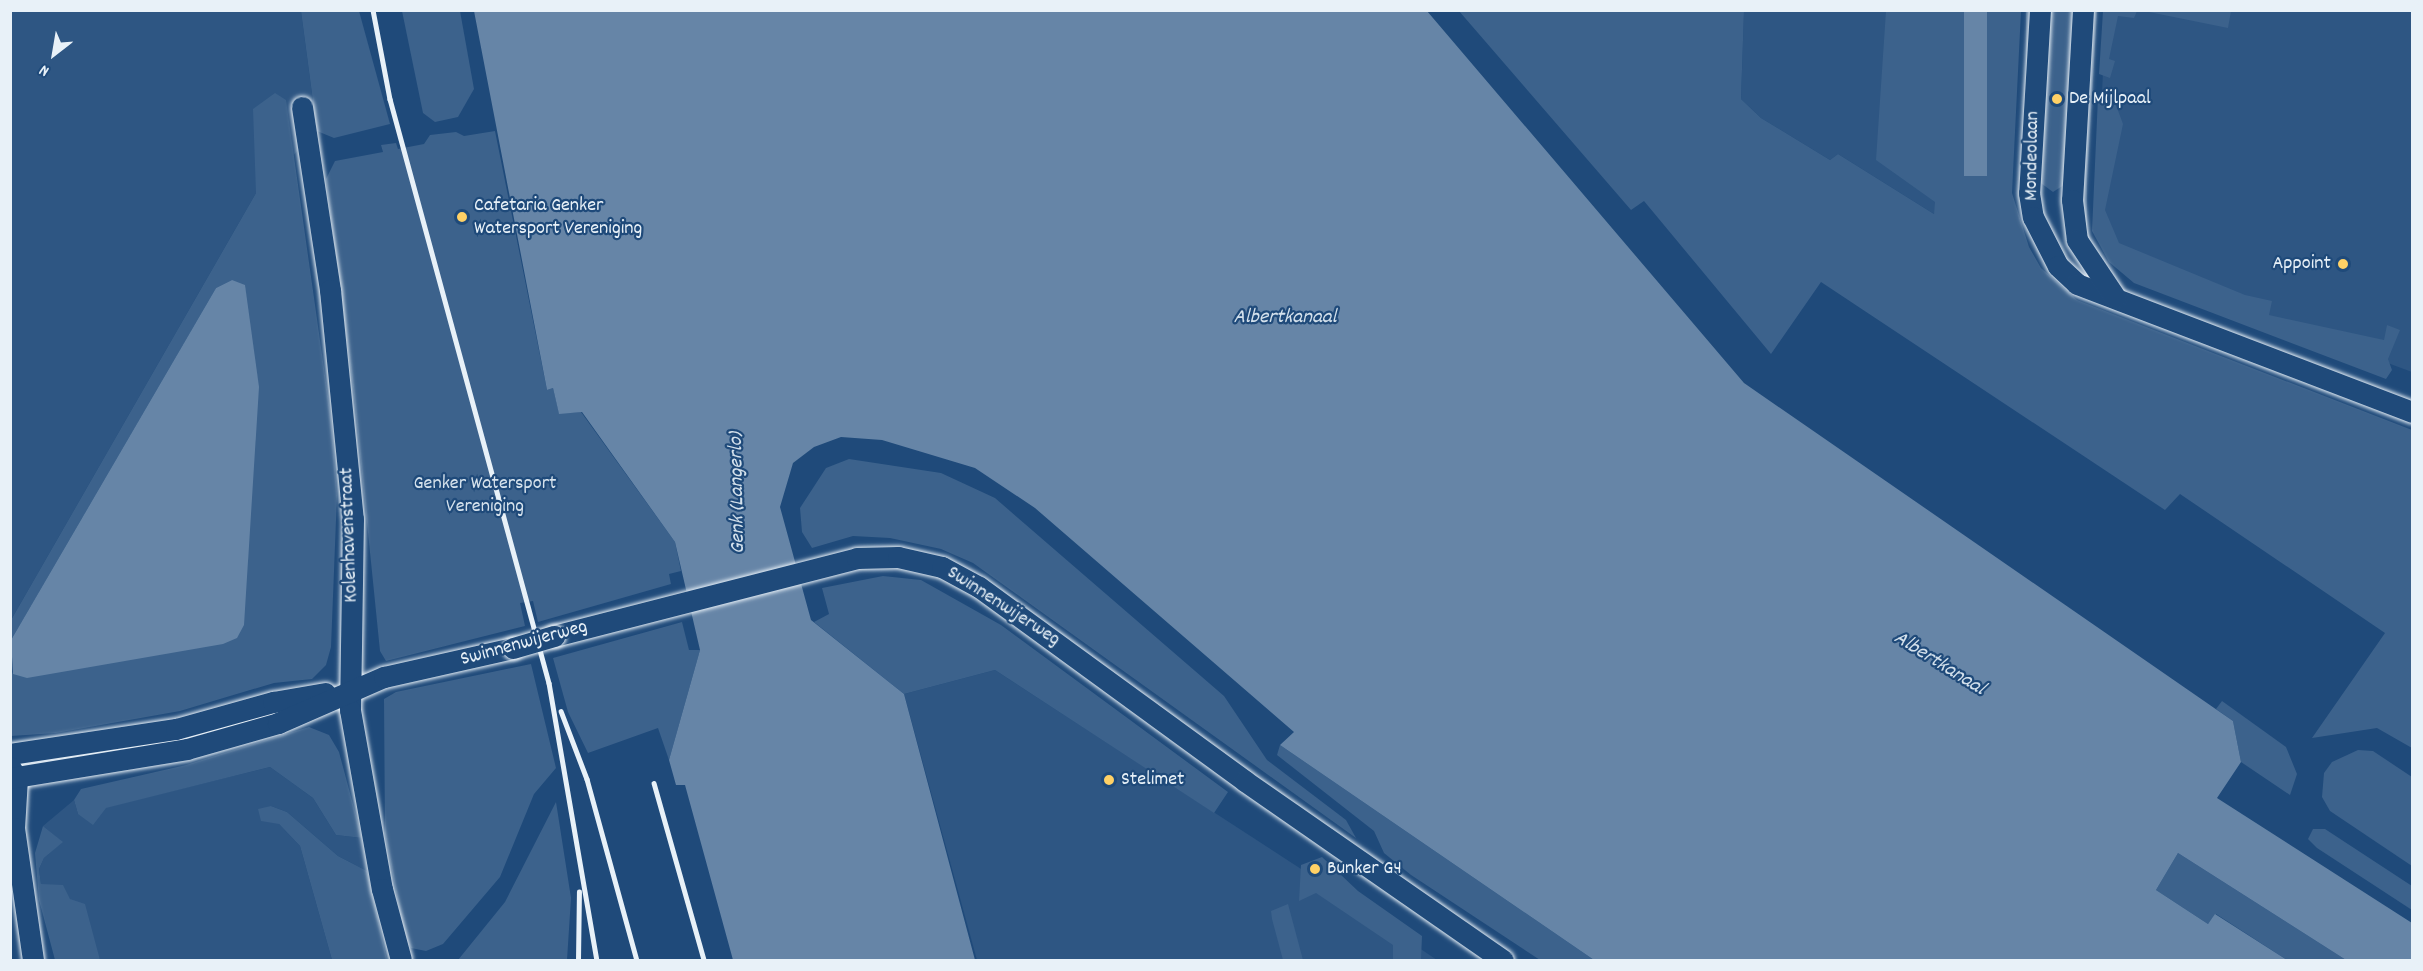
<!DOCTYPE html>
<html>
<head>
<meta charset="utf-8">
<style>
	body { margin:0 }
	#map { position:relative; width:2423px; height:971px; overflow:hidden; background:#1f4a7a; font-family:Dekko,sans-serif }
	div>[style] { position:absolute }
	.built>* { inset:0; background:#2e5683 }
	.green>* { inset:0; background:#3c628c; transform-origin:0 0 }
	.water>* { inset:0; background:#6685a7; transform-origin:0 0 }
	.roads { filter:drop-shadow(0 0 2px #e8f1f8) drop-shadow(0 0 2px #e8f1f8) }
	.street>* { height:21px; margin:-10.5px; padding:0 10.5px; transform-origin:10.5px; border-radius:10.5px; background:#1f4a7a }
	.rail>* { height:4.5px; margin:-2.25px; padding:0 2.25px; transform-origin:2.25px; border-radius:2.25px; background:#e8f1f8 }
	.bridges { filter:drop-shadow(0 0 2px #e8f1f8) drop-shadow(0 0 2px #e8f1f8) }
	.street-bridge>* { height:21px; margin:-10.5px; padding:0 10.5px; transform-origin:10.5px; border-radius:10.5px; background:#1f4a7a }
	.dots>* { width:16px; height:16px; translate:-50% -50%; box-sizing:border-box; border:3px solid #1f4a7a; border-radius:50% }
	span { translate:-50% -50%; white-space:nowrap; text-align:center; line-height:1.15; -webkit-text-stroke:4.5px #1f4a7a; paint-order:stroke }
	.poi-label { font-size:20px; color:#e8f1f8 }
	.left { translate:0 -50%; text-align:left }
	.right { translate:-100% -50%; text-align:right }
	.street-label { font-size:20px; color:#e8f1f8 }
	.park-label { font-size:20px; color:#d7e3ed }
	.water-label { font-size:21px; color:#d4e1ec; font-style:italic }
	.frame { position:absolute; inset:0; border:12px solid #e8f1f8; pointer-events:none }
	.north { position:absolute; left:24px; top:24px; width:60px; height:60px; -webkit-text-stroke:4px #1f4a7a; paint-order:stroke; rotate:211deg; font-size:16px; font-weight:700; line-height:24px; text-align:center; color:#e8f1f8 }
	.north::after { content:''; display:block; margin:auto; width:21px; height:27px; background:#e8f1f8; clip-path:polygon(50% 0,100% 100%,50% 72%,0 100%) }
</style>
</head>
<body>
<div id="map">
	<div class="built">
		<i style="clip-path:polygon(11px 11px,301px 11px,317px 131px,256px 193px,11px 620px)"></i>
		<i style="clip-path:polygon(1744px 11px,2017px 11px,1934px 214px,1838px 154px,1830px 160px,1761px 118px,1741px 99px)"></i>
		<i style="clip-path:polygon(2106px 11px,2412px 11px,2412px 372px,2143px 272px,2119px 255px,2096px 213px)"></i>
		<i style="clip-path:polygon(995px 670px,1338px 893px,1437px 960px,977px 960px,904px 694px)"></i>
		<i style="clip-path:polygon(270px 767px,313px 798px,336px 835px,362px 838px,367px 871px,338px 856px,287px 812px,271px 806px,279px 824px,300px 846px,332px 960px,100px 960px,70px 899px,41px 884px,39px 869px,44px 858px,62px 842px,43px 826px,74px 800px,78px 814px)"></i>
	</div>
	<div class="green">
		<i style="clip-path:polygon(301px 11px,359px 11px,390px 124px,334px 138px,317px 131px)"></i>
		<i style="clip-path:polygon(402px 11px,460px 11px,474px 89px,458px 117px,435px 122px,423px 113px)"></i>
		<i style="clip-path:polygon(1459px 11px,1744px 11px,1741px 99px,1761px 118px,1830px 160px,1838px 154px,1934px 214px,1935px 202px,1876px 160px,1886px 11px,2021px 11px,2012px 193px,2029px 247px,2041px 268px,2077px 300px,2412px 430px,2412px 748px,2377px 728px,2312px 738px,2385px 633px,2180px 494px,2165px 510px,1821px 282px,1771px 354px,1644px 201px,1631px 210px)"></i>
		<i style="left:2026px;top:11px;width:6px;height:162px"></i>
		<i style="clip-path:polygon(2047px 11px,2078px 11px,2064px 185px,2053px 192px,2038px 181px)"></i>
		<i style="clip-path:polygon(2091px 11px,2097px 11px,2087px 179px,2087px 229px,2092px 245px,2088px 245px,2079px 195px)"></i>
		<i style="clip-path:polygon(2103px 11px,2137px 11px,2134px 18px,2118px 16px,2109px 59px,2115px 61px,2110px 78px,2099px 74px)"></i>
		<i style="clip-path:polygon(2144px 11px,2231px 10px,2231px 11px,2228px 28px)"></i>
		<i style="clip-path:polygon(275px 93px,286px 100px,331px 418px,337px 495px,331px 647px,326px 665px,312px 679px,274px 683px,180px 711px,56px 733px,11px 736px,10px 666px,13px 674px,232px 280px,216px 288px,11px 640px,11px 620px,256px 193px,253px 109px)"></i>
		<i style="clip-path:polygon(2098px 97px,2116px 105px,2123px 124px,2105px 210px,2119px 243px,2245px 295px,2272px 301px,2269px 315px,2384px 340px,2387px 325px,2400px 330px,2388px 359px,2392px 370px,2386px 379px,2134px 283px,2109px 262px,2092px 231px)"></i>
		<i style="clip-path:polygon(495px 131px,547px 390px,553px 388px,559px 413px,581px 412px,675px 542px,681px 571px,669px 574px,671px 584px,538px 622px,533px 601px,520px 603px,525px 626px,386px 661px,380px 651px,354px 394px,326px 179px,335px 161px,383px 152px,381px 145px,396px 143px,398px 149px,424px 144px,430px 135px,456px 132px,464px 136px)"></i>
		<i style="clip-path:polygon(849px 459px,941px 473px,995px 498px,1224px 696px,1267px 760px,1346px 820px,1356px 838px,973px 563px,941px 549px,890px 538px,853px 536px,812px 548px,802px 532px,800px 508px,826px 468px)"></i>
		<i style="clip-path:polygon(883px 576px,921px 580px,1001px 625px,1228px 792px,1214px 813px,995px 670px,904px 694px,814px 622px,829px 614px,822px 588px)"></i>
		<i style="clip-path:polygon(682px 622px,689px 650px,700px 650px,669px 760px,658px 728px,588px 753px,568px 712px,553px 658px)"></i>
		<i style="clip-path:polygon(531px 664px,556px 768px,534px 794px,500px 877px,443px 944px,426px 951px,411px 948px,405px 938px,385px 834px,384px 699px,396px 692px)"></i>
		<i style="clip-path:polygon(2222px 701px,2286px 747px,2297px 774px,2290px 795px,2241px 762px,2233px 721px,2216px 709px)"></i>
		<i style="clip-path:polygon(309px 727px,329px 735px,339px 752px,362px 838px,336px 835px,313px 798px,270px 767px,106px 808px,93px 825px,78px 814px,74px 800px,81px 789px,186px 765px)"></i>
		<i style="clip-path:polygon(1280px 745px,1594px 960px,1540px 960px,1411px 875px,1384px 853px,1374px 831px,1277px 755px)"></i>
		<i style="clip-path:polygon(2358px 750px,2373px 751px,2412px 777px,2412px 866px,2330px 811px,2322px 797px,2324px 773px,2332px 762px)"></i>
		<i style="clip-path:polygon(556px 802px,571px 898px,567px 960px,458px 960px,505px 902px)"></i>
		<i style="clip-path:polygon(271px 806px,287px 812px,338px 856px,367px 871px,387px 960px,332px 960px,300px 846px,279px 824px,261px 821px,258px 809px)"></i>
		<i style="clip-path:polygon(43px 826px,63px 842px,44px 858px,39px 869px,41px 884px,63px 885px,70px 899px,85px 904px,100px 960px,55px 960px,39px 900px,35px 853px)"></i>
		<i style="clip-path:polygon(2313px 829px,2325px 829px,2412px 886px,2412px 910px,2317px 848px,2308px 839px)"></i>
		<i style="clip-path:polygon(2178px 853px,2346px 960px,2287px 960px,2216px 914px,2208px 924px,2156px 890px)"></i>
		<i style="clip-path:polygon(1322px 857px,1358px 891px,1422px 936px,1421px 960px,1393px 960px,1393px 945px,1316px 893px,1299px 901px,1301px 865px)"></i>
		<i style="clip-path:polygon(1288px 904px,1303px 960px,1283px 960px,1272px 919px,1271px 911px)"></i>
	</div>
	<div class="water">
		<i style="clip-path:polygon(474px 11px,1427px 11px,1744px 383px,2233px 721px,2241px 762px,2217px 798px,2412px 923px,2412px 960px,2346px 960px,2178px 853px,2156px 890px,2208px 924px,2215px 914px,2287px 960px,1594px 960px,1280px 745px,1294px 732px,1035px 508px,975px 468px,882px 440px,841px 437px,814px 447px,793px 463px,780px 507px,811px 620px,904px 694px,975px 960px,733px 960px,685px 785px,676px 785px,669px 760px,700px 650px,675px 542px,582px 412px,559px 414px,553px 388px,547px 390px)"></i>
		<i style="left:1964px;top:11px;width:23px;height:165px"></i>
		<i style="clip-path:polygon(232px 280px,245px 285px,259px 387px,244px 625px,237px 638px,223px 644px,27px 678px,13px 674px,11px 640px,216px 288px)"></i>
	</div>
	<div class="roads">
		<div class="street">
			<i style="left:2040px;top:10px;width:183px;rotate:93.4deg"></i>
			<i style="left:2029px;top:193px;width:24px;rotate:81deg"></i>
			<i style="left:2033px;top:217px;width:55px;rotate:63deg"></i>
			<i style="left:2058px;top:266px;width:26px;rotate:43deg"></i>
			<i style="left:2077px;top:284px;width:359px;rotate:20.9deg"></i>
			<i style="left:2083px;top:10px;width:190px;rotate:93.3deg"></i>
			<i style="left:2072px;top:200px;width:40px;rotate:82.9deg"></i>
			<i style="left:2077px;top:240px;width:69px;rotate:56.3deg"></i>
			<i style="left:302px;top:107px;width:185px;rotate:81.3deg"></i>
			<i style="left:330px;top:290px;width:230px;rotate:84.3deg"></i>
			<i style="left:353px;top:519px;width:191px;rotate:90.9deg"></i>
			<i style="left:350px;top:710px;width:182px;rotate:79.9deg"></i>
			<i style="left:382px;top:889px;width:73px;rotate:75deg"></i>
			<i style="left:554px;top:636px;width:313px;rotate:-14.4deg"></i>
			<i style="left:857px;top:558px;width:41px;rotate:-1.4deg"></i>
			<i style="left:898px;top:557px;width:45px;rotate:12.8deg"></i>
			<i style="left:942px;top:567px;width:42px;rotate:28.4deg"></i>
			<i style="left:979px;top:587px;width:329px;rotate:36.1deg"></i>
			<i style="left:1245px;top:781px;width:314px;rotate:34.8deg"></i>
			<i style="left:10px;top:754px;width:168px;rotate:-8.6deg"></i>
			<i style="left:176px;top:729px;width:101px;rotate:-15.6deg"></i>
			<i style="left:273px;top:702px;width:53px;rotate:-9.8deg"></i>
			<i style="left:10px;top:767px;width:13px;rotate:58deg"></i>
			<i style="left:17px;top:778px;width:50px;rotate:93.4deg"></i>
			<i style="left:14px;top:828px;width:133px;rotate:81.8deg"></i>
			<i style="left:10px;top:778px;width:179px;rotate:-9.3deg"></i>
			<i style="left:187px;top:749px;width:95px;rotate:-15.9deg"></i>
			<i style="left:278px;top:723px;width:116px;rotate:-23.5deg"></i>
			<i style="left:384px;top:677px;width:132px;rotate:-12.7deg"></i>
		</div>
	</div>
	<div class="rail">
		<i style="left:373px;top:10px;width:91px;rotate:79.2deg"></i>
		<i style="left:390px;top:99px;width:605px;rotate:74.77deg"></i>
		<i style="left:549px;top:683px;width:281px;rotate:80.2deg"></i>
		<i style="left:561px;top:711px;width:73px;rotate:69.1deg"></i>
		<i style="left:587px;top:779px;width:188px;rotate:74.6deg"></i>
		<i style="left:654px;top:783px;width:184px;rotate:74.2deg"></i>
		<i style="left:578px;top:960px;width:68px;rotate:-89.2deg"></i>
	</div>
	<div class="bridges">
		<div class="street-bridge">
			<i style="left:513px;top:648px;width:43px;rotate:-16.3deg"></i>
		</div>
	</div>
	<div class="dots">
		<i style="left:2057px;top:99px;background:#ffd166"></i>
		<i style="left:462px;top:217px;background:#ffd166"></i>
		<i style="left:2343px;top:264px;background:#ffd166"></i>
		<i style="left:1109px;top:780px;background:#ffd166"></i>
		<i style="left:1315px;top:869px;background:#ffd166"></i>
	</div>
	<div class="poi-label">
		<span class="left" style="left:2069px;top:99px">De Mijlpaal</span>
		<span class="left" style="left:474px;top:218px">Cafetaria Genker<br>Watersport Vereniging</span>
		<span class="right" style="left:2331px;top:264px">Appoint</span>
		<span class="left" style="left:1121px;top:780px">Stelimet</span>
		<span class="left" style="left:1327px;top:869px">Bunker G4</span>
	</div>
	<div class="street-label">
		<span style="left:2033px;top:156px;rotate:-89deg">Mondeolaan</span>
		<span style="left:350px;top:535px;rotate:-92deg">Kolenhavenstraat</span>
		<span style="left:1003px;top:607px;rotate:33deg">Swinnenwijerweg</span>
		<span style="left:524px;top:644px;rotate:-15deg">Swinnenwijerweg</span>
	</div>
	<div class="park-label">
		<span style="left:485px;top:496px">Genker Watersport<br>Vereniging</span>
	</div>
	<div class="water-label">
		<span style="left:1285px;top:318px">Albertkanaal</span>
		<span style="left:738px;top:493px;rotate:-91deg">Genk (Langerlo)</span>
		<span style="left:1939px;top:664px;rotate:32deg">Albertkanaal</span>
	</div>
	<div class="frame"></div>
	<div class="north">N</div>
</div>
</body>
</html>
